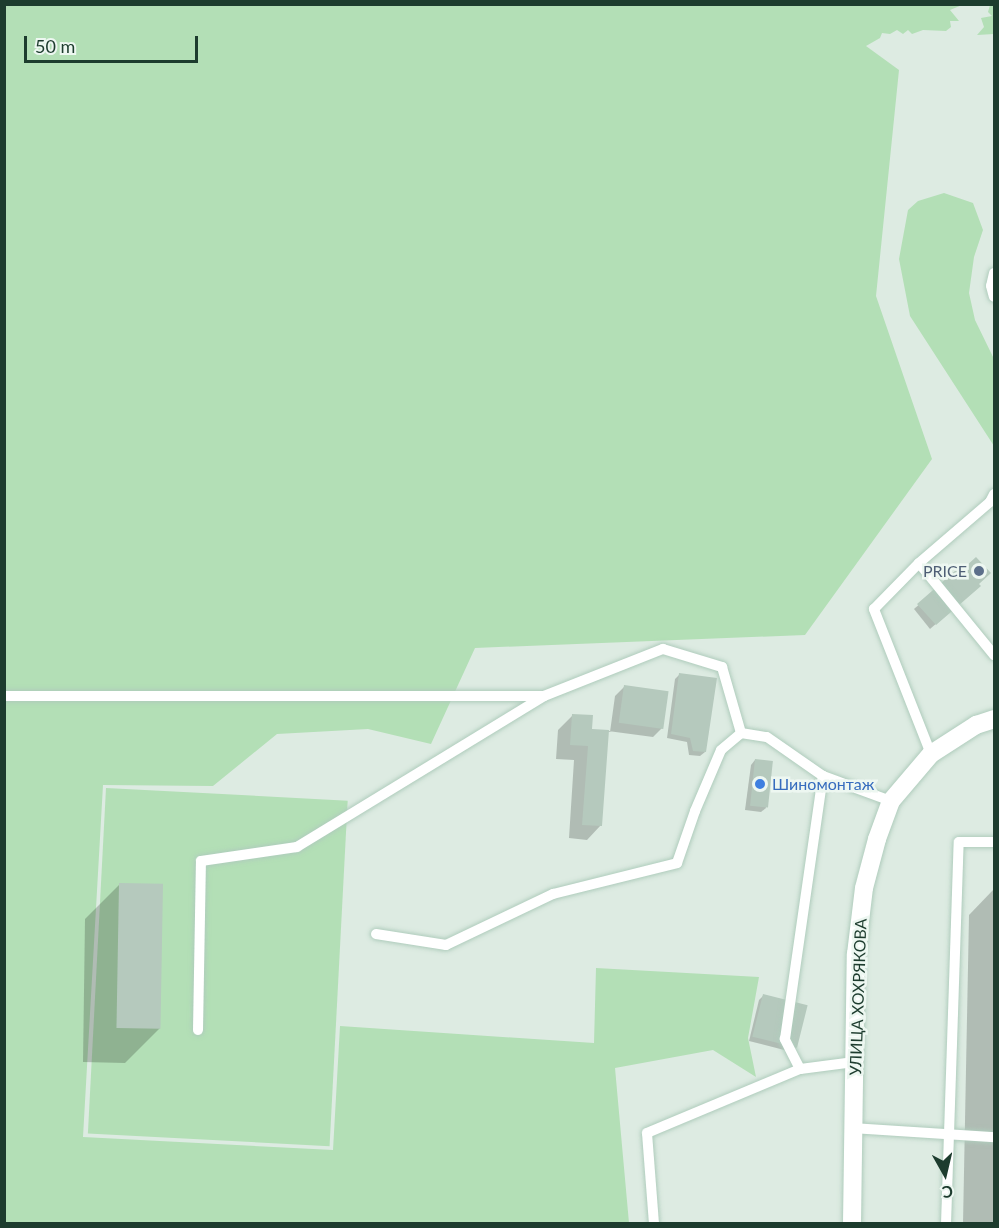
<!DOCTYPE html>
<html>
<head>
<meta charset="utf-8">
<style>
	body { margin:0 }
	#map { position:relative; width:999px; height:1228px; overflow:hidden; background:#ddebe2; font-family:Lato,sans-serif }
	div>[style] { position:absolute }
	.green>* { inset:0; background:#b3dfb6; transform-origin:0 0 }
	.shadow>* { inset:0; background:#0003 }
	.building>* { inset:0; background:#b5c9bd; transform-origin:0 0 }
	.roads { filter:drop-shadow(0 0 2px #afccbc) drop-shadow(0 0 2px #afccbc) }
	.lane>* { height:10px; margin:-5px; padding:0 5px; transform-origin:5px; border-radius:5px; background:#fff }
	.secondary>* { height:18px; margin:-9px; padding:0 9px; transform-origin:9px; border-radius:9px; background:#fff }
	.dots>* { width:16px; height:16px; translate:-50% -50%; box-sizing:border-box; border:3px solid #edf7f1; border-radius:50% }
	span { translate:-50% -50%; white-space:nowrap; text-align:center; line-height:1.15; -webkit-text-stroke:5px #edf7f1; paint-order:stroke }
	.service-label { font-size:16px; color:#4e5e75 }
	.right { translate:-100% -50%; text-align:right }
	.shop-label { font-size:16px; color:#366cbe }
	.left { translate:0 -50%; text-align:left }
	.street-label { font-size:16px; color:#1d3c2e }
	.frame { position:absolute; inset:0; border:6px solid #1d3c2e; pointer-events:none }
	.north { position:absolute; left:915px; top:1144px; width:60px; height:60px; -webkit-text-stroke:4px #edf7f1; paint-order:stroke; rotate:172deg; font-size:16px; font-weight:700; line-height:24px; text-align:center; color:#1d3c2e }
	.north::after { content:''; display:block; margin:auto; width:21px; height:27px; background:#1d3c2e; clip-path:polygon(50% 0,100% 100%,50% 72%,0 100%) }
	.scale { position:absolute; left:24px; top:36px; width:174px; height:27px; box-sizing:border-box; border:3px solid #1d3c2e; border-top:0; padding-left:8px; font-size:18px; line-height:21px; white-space:nowrap; color:#1d3c2e; -webkit-text-stroke:4px #edf7f1; paint-order:stroke }
</style>
</head>
<body>
<div id="map">
	<div class="green">
		<i style="clip-path:polygon(4px 5px,962px 5px,950px 10px,959px 21px,950px 21px,951px 27px,946px 31px,923px 30px,912px 34px,908px 30px,903px 34px,897px 30px,890px 34px,882px 33px,880px 38px,866px 46px,899px 70px,876px 296px,932px 459px,805px 635px,475px 648px,431px 744px,368px 729px,277px 734px,213px 786px,103px 785px,83px 1137px,333px 1150px,340px 1026px,594px 1043px,596px 968px,759px 977px,748px 1038px,756px 1077px,713px 1050px,615px 1068px,629px 1223px,5px 1223px)"></i>
		<i style="clip-path:polygon(990px 5px,994px 5px,994px 34px,977px 35px,984px 27px,981px 18px,992px 16px,988px 12px)"></i>
		<i style="clip-path:polygon(944px 193px,973px 203px,983px 230px,974px 257px,969px 293px,975px 320px,994px 359px,994px 446px,910px 316px,899px 259px,908px 210px,918px 201px)"></i>
		<i style="left:106px;top:788px;width:242px;height:346px;rotate:3deg"></i>
	</div>
	<div class="shadow">
		<i style="clip-path:polygon(962px 567px,977px 584px,975px 590px,930px 629px,914px 609px)"></i>
		<i style="clip-path:polygon(680px 674px,705px 752px,700px 756px,689px 755px,687px 742px,667px 738px,675px 679px)"></i>
		<i style="clip-path:polygon(624px 687px,662px 728px,653px 737px,608px 731px,601px 825px,587px 840px,569px 838px,574px 760px,556px 759px,558px 730px,573px 715px,590px 730px,610px 732px,615px 696px)"></i>
		<i style="clip-path:polygon(755px 760px,766px 808px,761px 812px,745px 810px,751px 765px)"></i>
		<i style="clip-path:polygon(120px 884px,160px 1028px,125px 1063px,83px 1062px,85px 919px)"></i>
		<i style="clip-path:polygon(994px 889px,994px 1224px,963px 1224px,969px 915px)"></i>
		<i style="clip-path:polygon(763px 996px,796px 1047px,792px 1052px,749px 1041px,759px 1000px)"></i>
	</div>
	<div class="building">
		<i style="clip-path:polygon(976px 557px,991px 573px,979px 584px,981px 586px,936px 625px,917px 604px,963px 564px,965px 567px)"></i>
		<i style="clip-path:polygon(679px 673px,717px 678px,706px 752px,693px 751px,690px 738px,671px 734px)"></i>
		<i style="left:624px;top:685px;width:45px;height:38px;rotate:8deg"></i>
		<i style="clip-path:polygon(572px 714px,593px 715px,592px 729px,609px 730px,602px 826px,582px 825px,588px 746px,570px 745px)"></i>
		<i style="left:755px;top:759px;width:18px;height:47px;rotate:6deg"></i>
		<i style="left:119px;top:883px;width:44px;height:145px;rotate:1deg"></i>
		<i style="left:763px;top:994px;width:46px;height:44px;rotate:14deg"></i>
	</div>
	<div class="roads">
		<div class="lane">
			<i style="left:994px;top:273px;width:13px;rotate:103deg"></i>
			<i style="left:991px;top:286px;width:11px;rotate:75deg"></i>
			<i style="left:919px;top:563px;width:94px;rotate:-40.7deg"></i>
			<i style="left:990px;top:502px;width:9px;rotate:-63deg"></i>
			<i style="left:4px;top:696px;width:540px"></i>
			<i style="left:931px;top:754px;width:156px;rotate:-111.5deg"></i>
			<i style="left:874px;top:609px;width:64px;rotate:-45.6deg"></i>
			<i style="left:919px;top:563px;width:119px;rotate:50.8deg"></i>
			<i style="left:376px;top:934px;width:71px;rotate:8.9deg"></i>
			<i style="left:446px;top:945px;width:119px;rotate:-25.5deg"></i>
			<i style="left:553px;top:894px;width:128px;rotate:-14deg"></i>
			<i style="left:677px;top:863px;width:55px;rotate:-70.9deg"></i>
			<i style="left:695px;top:811px;width:66px;rotate:-66.9deg"></i>
			<i style="left:721px;top:750px;width:26px;rotate:-40deg"></i>
			<i style="left:741px;top:733px;width:26px;rotate:9deg"></i>
			<i style="left:767px;top:737px;width:68px;rotate:34.9deg"></i>
			<i style="left:198px;top:1030px;width:169px;rotate:-89deg"></i>
			<i style="left:201px;top:861px;width:97px;rotate:-8.3deg"></i>
			<i style="left:297px;top:847px;width:289px;rotate:-31.4deg"></i>
			<i style="left:544px;top:696px;width:128px;rotate:-21.6deg"></i>
			<i style="left:663px;top:649px;width:62px;rotate:17deg"></i>
			<i style="left:722px;top:667px;width:69px;rotate:73.9deg"></i>
			<i style="left:854px;top:1062px;width:54px;rotate:172.6deg"></i>
			<i style="left:800px;top:1069px;width:34px;rotate:-117deg"></i>
			<i style="left:785px;top:1039px;width:266px;rotate:-81.8deg"></i>
			<i style="left:823px;top:776px;width:72px;rotate:20.2deg"></i>
			<i style="left:853px;top:1128px;width:141px;rotate:3.7deg"></i>
			<i style="left:654px;top:1224px;width:91px;rotate:-94.4deg"></i>
			<i style="left:647px;top:1133px;width:166px;rotate:-22.7deg"></i>
			<i style="left:946px;top:1224px;width:382px;rotate:-88.1deg"></i>
			<i style="left:959px;top:842px;width:35px"></i>
		</div>
		<div class="secondary">
			<i style="left:852px;top:1224px;width:270px;rotate:-89.2deg"></i>
			<i style="left:856px;top:954px;width:66px;rotate:-83.1deg"></i>
			<i style="left:864px;top:888px;width:51px;rotate:-75.1deg"></i>
			<i style="left:877px;top:839px;width:40px;rotate:-69.8deg"></i>
			<i style="left:891px;top:801px;width:62px;rotate:-49.6deg"></i>
			<i style="left:931px;top:754px;width:54px;rotate:-32.8deg"></i>
			<i style="left:976px;top:725px;width:19px;rotate:-18deg"></i>
		</div>
	</div>
	<div class="dots">
		<i style="left:979px;top:571px;background:#5c6f8a"></i>
		<i style="left:760px;top:784px;background:#3f7fe0"></i>
	</div>
	<div class="service-label">
		<span class="right" style="left:967px;top:571px">PRICE</span>
	</div>
	<div class="shop-label">
		<span class="left" style="left:772px;top:784px">Шиномонтаж</span>
	</div>
	<div class="street-label">
		<span style="left:858px;top:997px;rotate:-88deg">УЛИЦА ХОХРЯКОВА</span>
	</div>
	<div class="frame"></div>
	<div class="north">С</div>
	<div class="scale">50 m</div>
</div>
</body>
</html>
